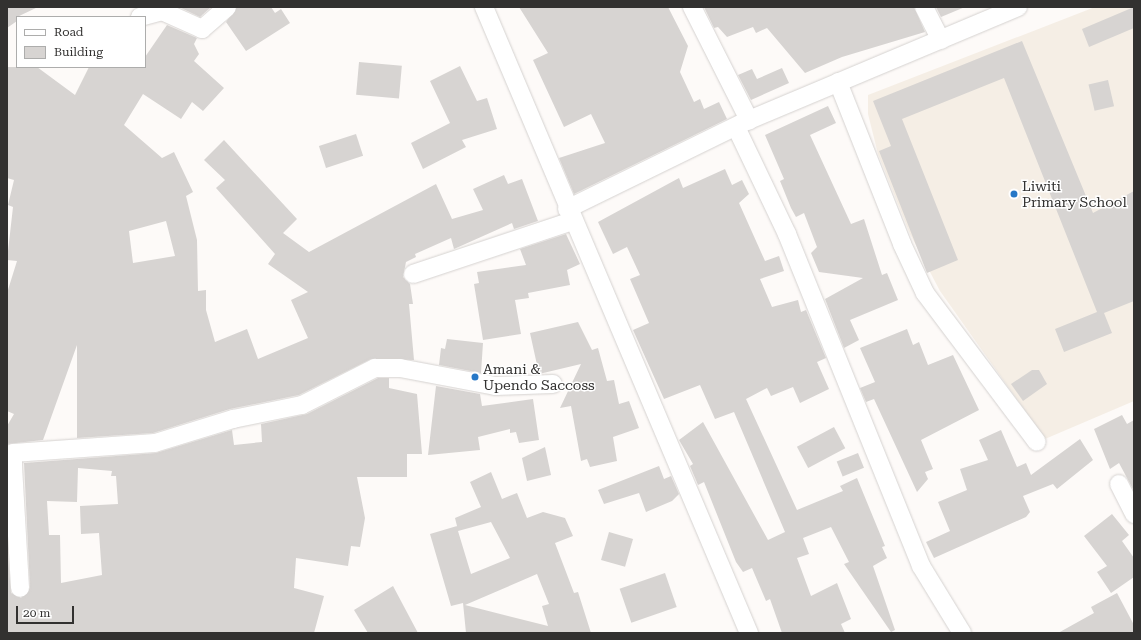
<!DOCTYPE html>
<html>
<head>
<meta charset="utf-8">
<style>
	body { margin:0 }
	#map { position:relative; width:1141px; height:640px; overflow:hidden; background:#fdfaf8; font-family:"Roboto Serif",serif }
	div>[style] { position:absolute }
	.built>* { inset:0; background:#f5eee5 }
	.building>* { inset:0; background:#d7d4d2; transform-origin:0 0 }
	.roads { filter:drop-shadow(0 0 1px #d5d2d0) drop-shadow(0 0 1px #d5d2d0) }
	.minor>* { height:18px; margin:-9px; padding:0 9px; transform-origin:9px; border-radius:9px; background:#fff }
	.dots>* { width:11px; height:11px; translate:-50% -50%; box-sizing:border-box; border:2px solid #fff; border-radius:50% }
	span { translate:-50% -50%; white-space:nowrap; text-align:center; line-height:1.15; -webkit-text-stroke:3px #fff; paint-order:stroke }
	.poi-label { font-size:14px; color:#323130 }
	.left { translate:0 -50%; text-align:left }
	.frame { position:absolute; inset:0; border:8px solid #323130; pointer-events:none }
	.legend { position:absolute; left:16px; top:16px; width:130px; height:52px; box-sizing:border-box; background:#fff; border:1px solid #adadac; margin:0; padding:5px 7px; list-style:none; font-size:12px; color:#323130 }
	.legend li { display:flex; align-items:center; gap:8px; height:20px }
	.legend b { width:20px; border:1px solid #adadac }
	.scale { position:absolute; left:16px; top:606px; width:58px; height:18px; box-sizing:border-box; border:2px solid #323130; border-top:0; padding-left:5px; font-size:12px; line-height:14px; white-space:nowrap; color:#323130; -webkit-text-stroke:3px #fff; paint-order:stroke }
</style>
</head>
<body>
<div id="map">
	<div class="built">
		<i style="clip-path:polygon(1095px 7px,1134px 7px,1134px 401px,1045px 439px,940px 291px,910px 234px,878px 154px,868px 114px,868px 95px)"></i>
	</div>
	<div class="building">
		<i style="clip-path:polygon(7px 7px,38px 7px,17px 17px,17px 21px,7px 28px)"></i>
		<i style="clip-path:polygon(179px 7px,211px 7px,200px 17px)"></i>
		<i style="clip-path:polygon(237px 7px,271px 7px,275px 13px,281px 9px,290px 23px,246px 51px,226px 22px)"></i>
		<i style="clip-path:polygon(519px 7px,668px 7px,688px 46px,680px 72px,694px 102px,700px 99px,704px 109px,719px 102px,727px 119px,574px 194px,559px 158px,605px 143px,591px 114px,564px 127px,533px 60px,548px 53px)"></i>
		<i style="clip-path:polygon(704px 7px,914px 7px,925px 32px,842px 57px,805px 73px,767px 28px,756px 33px,753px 27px,727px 37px,718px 27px,714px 28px)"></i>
		<i style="clip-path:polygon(936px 7px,965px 7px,941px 17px)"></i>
		<i style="clip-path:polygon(1134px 7px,1134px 28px,1089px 47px,1082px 29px)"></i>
		<i style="clip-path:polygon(evenodd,167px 25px,197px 38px,194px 44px,199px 54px,194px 61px,224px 88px,203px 111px,192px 102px,181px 119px,143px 94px,124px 125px,162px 158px,174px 152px,193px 192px,186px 196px,197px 240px,198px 291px,206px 290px,206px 310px,215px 342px,247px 329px,258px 359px,308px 338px,291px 300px,308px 292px,268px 264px,275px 254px,216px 188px,225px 180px,204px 160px,224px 140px,297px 219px,283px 233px,309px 252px,436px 184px,452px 219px,483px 210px,473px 189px,504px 175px,508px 184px,522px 179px,538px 221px,514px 229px,512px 223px,454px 249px,451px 238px,415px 254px,416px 257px,406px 262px,403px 277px,410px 284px,413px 304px,409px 304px,414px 360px,371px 359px,299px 395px,230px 409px,153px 433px,77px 438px,77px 345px,43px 440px,7px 444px,7px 426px,14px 414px,7px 411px,7px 293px,17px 261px,7px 260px,13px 207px,8px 205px,14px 180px,7px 178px,7px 67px,37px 67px,75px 95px,89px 67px,145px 67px,145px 57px,167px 25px,166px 221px,175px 256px,133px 263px,129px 231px,166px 221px)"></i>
		<i style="clip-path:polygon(1022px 41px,1093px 213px,1134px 191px,1134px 301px,1104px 313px,1112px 333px,1064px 352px,1055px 329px,1097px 312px,1004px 78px,902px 119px,958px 260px,927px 273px,879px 151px,891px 146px,873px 101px)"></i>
		<i style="left:359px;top:62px;width:43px;height:33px;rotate:5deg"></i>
		<i style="clip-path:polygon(460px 66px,477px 101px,487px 98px,497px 129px,462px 140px,466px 147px,423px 169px,411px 143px,450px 123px,430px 81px)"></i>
		<i style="clip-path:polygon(782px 68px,789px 83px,751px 100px,738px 75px,752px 69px,757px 79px)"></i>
		<i style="left:1108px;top:80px;width:27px;height:20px;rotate:77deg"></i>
		<i style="clip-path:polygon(828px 106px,836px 123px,810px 135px,851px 224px,864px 219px,882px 275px,887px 273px,898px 300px,850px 320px,859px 340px,844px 348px,825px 299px,863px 278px,819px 272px,811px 253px,817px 247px,804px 213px,796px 217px,791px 208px,780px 181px,784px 179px,765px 135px)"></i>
		<i style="left:356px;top:134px;width:23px;height:39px;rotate:72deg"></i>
		<i style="clip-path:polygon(725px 169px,732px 185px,742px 180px,749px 194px,739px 203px,765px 261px,779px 256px,784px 271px,760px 279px,772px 307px,798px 300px,801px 312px,806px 310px,826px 358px,817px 362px,829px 389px,800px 403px,793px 387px,771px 396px,767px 388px,746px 399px,797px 510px,843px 491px,840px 486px,857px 478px,885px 546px,882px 547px,887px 558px,873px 566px,895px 630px,891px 632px,844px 564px,849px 562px,831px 527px,803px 538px,809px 554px,797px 558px,811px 596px,837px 583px,851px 619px,841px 624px,845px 633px,782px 633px,770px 599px,766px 601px,752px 568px,743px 572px,736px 562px,704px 482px,698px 485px,690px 466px,693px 464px,679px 440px,703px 422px,768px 540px,785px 532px,734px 412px,715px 419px,700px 385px,664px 399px,633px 330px,649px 323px,630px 279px,640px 275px,627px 247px,613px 254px,598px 222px,679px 178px,683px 188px)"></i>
		<i style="clip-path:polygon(566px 234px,580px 264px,567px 270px,570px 285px,528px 293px,529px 298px,515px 300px,521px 334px,483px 340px,474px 284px,479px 283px,477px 272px,526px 265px,520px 249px)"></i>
		<i style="clip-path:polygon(578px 322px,592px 350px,598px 348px,607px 381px,614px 380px,619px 404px,629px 401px,639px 428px,613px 437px,617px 461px,590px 467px,587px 459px,581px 461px,571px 406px,560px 408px,581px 364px,539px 374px,530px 333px)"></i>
		<i style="clip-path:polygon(907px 329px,913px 345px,919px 342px,928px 365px,953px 355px,979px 410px,921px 440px,933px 469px,925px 472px,928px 479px,917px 492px,874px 399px,866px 402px,860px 388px,875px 382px,860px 348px)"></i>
		<i style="clip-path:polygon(447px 339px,483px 343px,481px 373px,439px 365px,441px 348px,445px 349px)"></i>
		<i style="clip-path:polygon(1032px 370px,1039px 370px,1047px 384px,1023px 401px,1011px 384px)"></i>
		<i style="clip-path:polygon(evenodd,378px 378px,389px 378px,389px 388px,417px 394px,422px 454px,407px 454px,407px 477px,357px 477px,365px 518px,360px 547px,351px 546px,348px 566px,296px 558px,294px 588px,324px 596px,314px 633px,7px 633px,7px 545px,11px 593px,21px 598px,30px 588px,24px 463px,156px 453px,232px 430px,234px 445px,262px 442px,261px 424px,307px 414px,378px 378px,78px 468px,112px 471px,111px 476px,116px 476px,118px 504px,80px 506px,81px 534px,99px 533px,102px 575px,61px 583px,60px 535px,49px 535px,47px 501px,77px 502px,78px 468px)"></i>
		<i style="clip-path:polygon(436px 386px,480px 394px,482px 406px,533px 399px,539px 440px,519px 443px,516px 432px,510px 433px,510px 429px,478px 437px,480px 450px,428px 455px)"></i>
		<i style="clip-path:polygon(1122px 415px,1127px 424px,1134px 420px,1134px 491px,1119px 463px,1110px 469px,1094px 429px)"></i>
		<i style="left:834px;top:427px;width:24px;height:42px;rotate:62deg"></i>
		<i style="clip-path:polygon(1001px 430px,1017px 467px,1026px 463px,1031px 475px,1080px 439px,1093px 460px,1057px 489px,1053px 484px,1023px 496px,1030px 512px,1026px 517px,934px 558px,926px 542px,950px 531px,938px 502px,967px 490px,960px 469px,988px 460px,979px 440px)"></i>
		<i style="clip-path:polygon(545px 447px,551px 475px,527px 481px,522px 458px)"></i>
		<i style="left:858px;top:453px;width:16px;height:23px;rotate:68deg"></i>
		<i style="clip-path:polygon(659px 466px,664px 479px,671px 476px,679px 494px,672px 501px,646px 512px,639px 493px,604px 504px,598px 490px)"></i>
		<i style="clip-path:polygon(evenodd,491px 472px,502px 499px,517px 493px,527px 518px,543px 512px,565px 518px,573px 536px,555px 543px,574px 593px,578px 592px,591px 633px,466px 633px,463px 603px,451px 606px,430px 534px,457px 526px,458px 530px,455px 518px,481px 507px,470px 482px,491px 472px,491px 522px,510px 558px,471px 574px,458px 531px,491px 522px,491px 472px,537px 574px,549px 604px,542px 606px,548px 626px,465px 605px,537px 574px)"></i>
		<i style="clip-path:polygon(1112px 514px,1129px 535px,1122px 541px,1134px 558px,1134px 577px,1111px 593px,1097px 572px,1107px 566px,1084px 536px)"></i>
		<i style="left:609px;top:532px;width:25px;height:29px;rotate:16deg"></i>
		<i style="left:665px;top:573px;width:36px;height:48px;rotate:71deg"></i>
		<i style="clip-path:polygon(393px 586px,418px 633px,368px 633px,354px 610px)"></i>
		<i style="clip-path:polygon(1117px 593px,1134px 625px,1134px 633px,1058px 633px,1094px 613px,1091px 607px)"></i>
	</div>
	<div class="roads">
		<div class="minor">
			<i style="left:484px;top:7px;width:680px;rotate:67.06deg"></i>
			<i style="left:692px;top:7px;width:127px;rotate:63.2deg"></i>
			<i style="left:924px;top:7px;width:37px;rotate:63deg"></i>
			<i style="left:140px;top:17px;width:23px;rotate:-15deg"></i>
			<i style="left:162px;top:11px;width:44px;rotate:24.2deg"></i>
			<i style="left:202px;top:29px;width:33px;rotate:-41deg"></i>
			<i style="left:838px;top:82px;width:174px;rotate:68.4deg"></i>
			<i style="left:902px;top:244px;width:54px;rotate:64.9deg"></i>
			<i style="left:925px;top:293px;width:186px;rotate:53.1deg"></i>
			<i style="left:736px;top:127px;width:119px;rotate:64.5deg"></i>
			<i style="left:787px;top:234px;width:358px;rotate:68deg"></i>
			<i style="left:921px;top:566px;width:79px;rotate:58.5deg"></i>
			<i style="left:567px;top:209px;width:203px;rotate:-26.1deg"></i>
			<i style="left:749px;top:120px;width:292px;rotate:-22.8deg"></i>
			<i style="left:413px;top:274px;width:168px;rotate:-18.4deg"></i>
			<i style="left:13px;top:466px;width:122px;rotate:86.7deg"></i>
			<i style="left:7px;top:467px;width:6px;rotate:-9deg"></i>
			<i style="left:13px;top:466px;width:13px;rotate:-90deg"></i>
			<i style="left:13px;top:453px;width:142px;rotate:-4deg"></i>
			<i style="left:155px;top:443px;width:82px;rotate:-17.1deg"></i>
			<i style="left:233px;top:419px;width:70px;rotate:-11.5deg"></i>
			<i style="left:302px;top:405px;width:82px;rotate:-26.9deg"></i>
			<i style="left:375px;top:368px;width:25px"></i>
			<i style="left:400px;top:368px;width:97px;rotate:10.7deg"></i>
			<i style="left:495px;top:386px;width:58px;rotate:-2deg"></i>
			<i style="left:1119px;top:484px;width:34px;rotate:63deg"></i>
		</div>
	</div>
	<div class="dots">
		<i style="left:1014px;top:194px;background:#2778c7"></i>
		<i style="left:475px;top:377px;background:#2778c7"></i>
	</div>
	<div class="poi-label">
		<span class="left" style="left:1022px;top:194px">Liwiti<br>Primary School</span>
		<span class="left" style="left:483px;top:377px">Amani &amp;<br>Upendo Saccoss</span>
	</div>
	<div class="frame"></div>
	<ul class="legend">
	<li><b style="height:5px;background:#fff"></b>Road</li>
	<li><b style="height:11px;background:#d7d4d2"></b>Building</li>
	</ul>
	<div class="scale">20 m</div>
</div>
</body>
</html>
